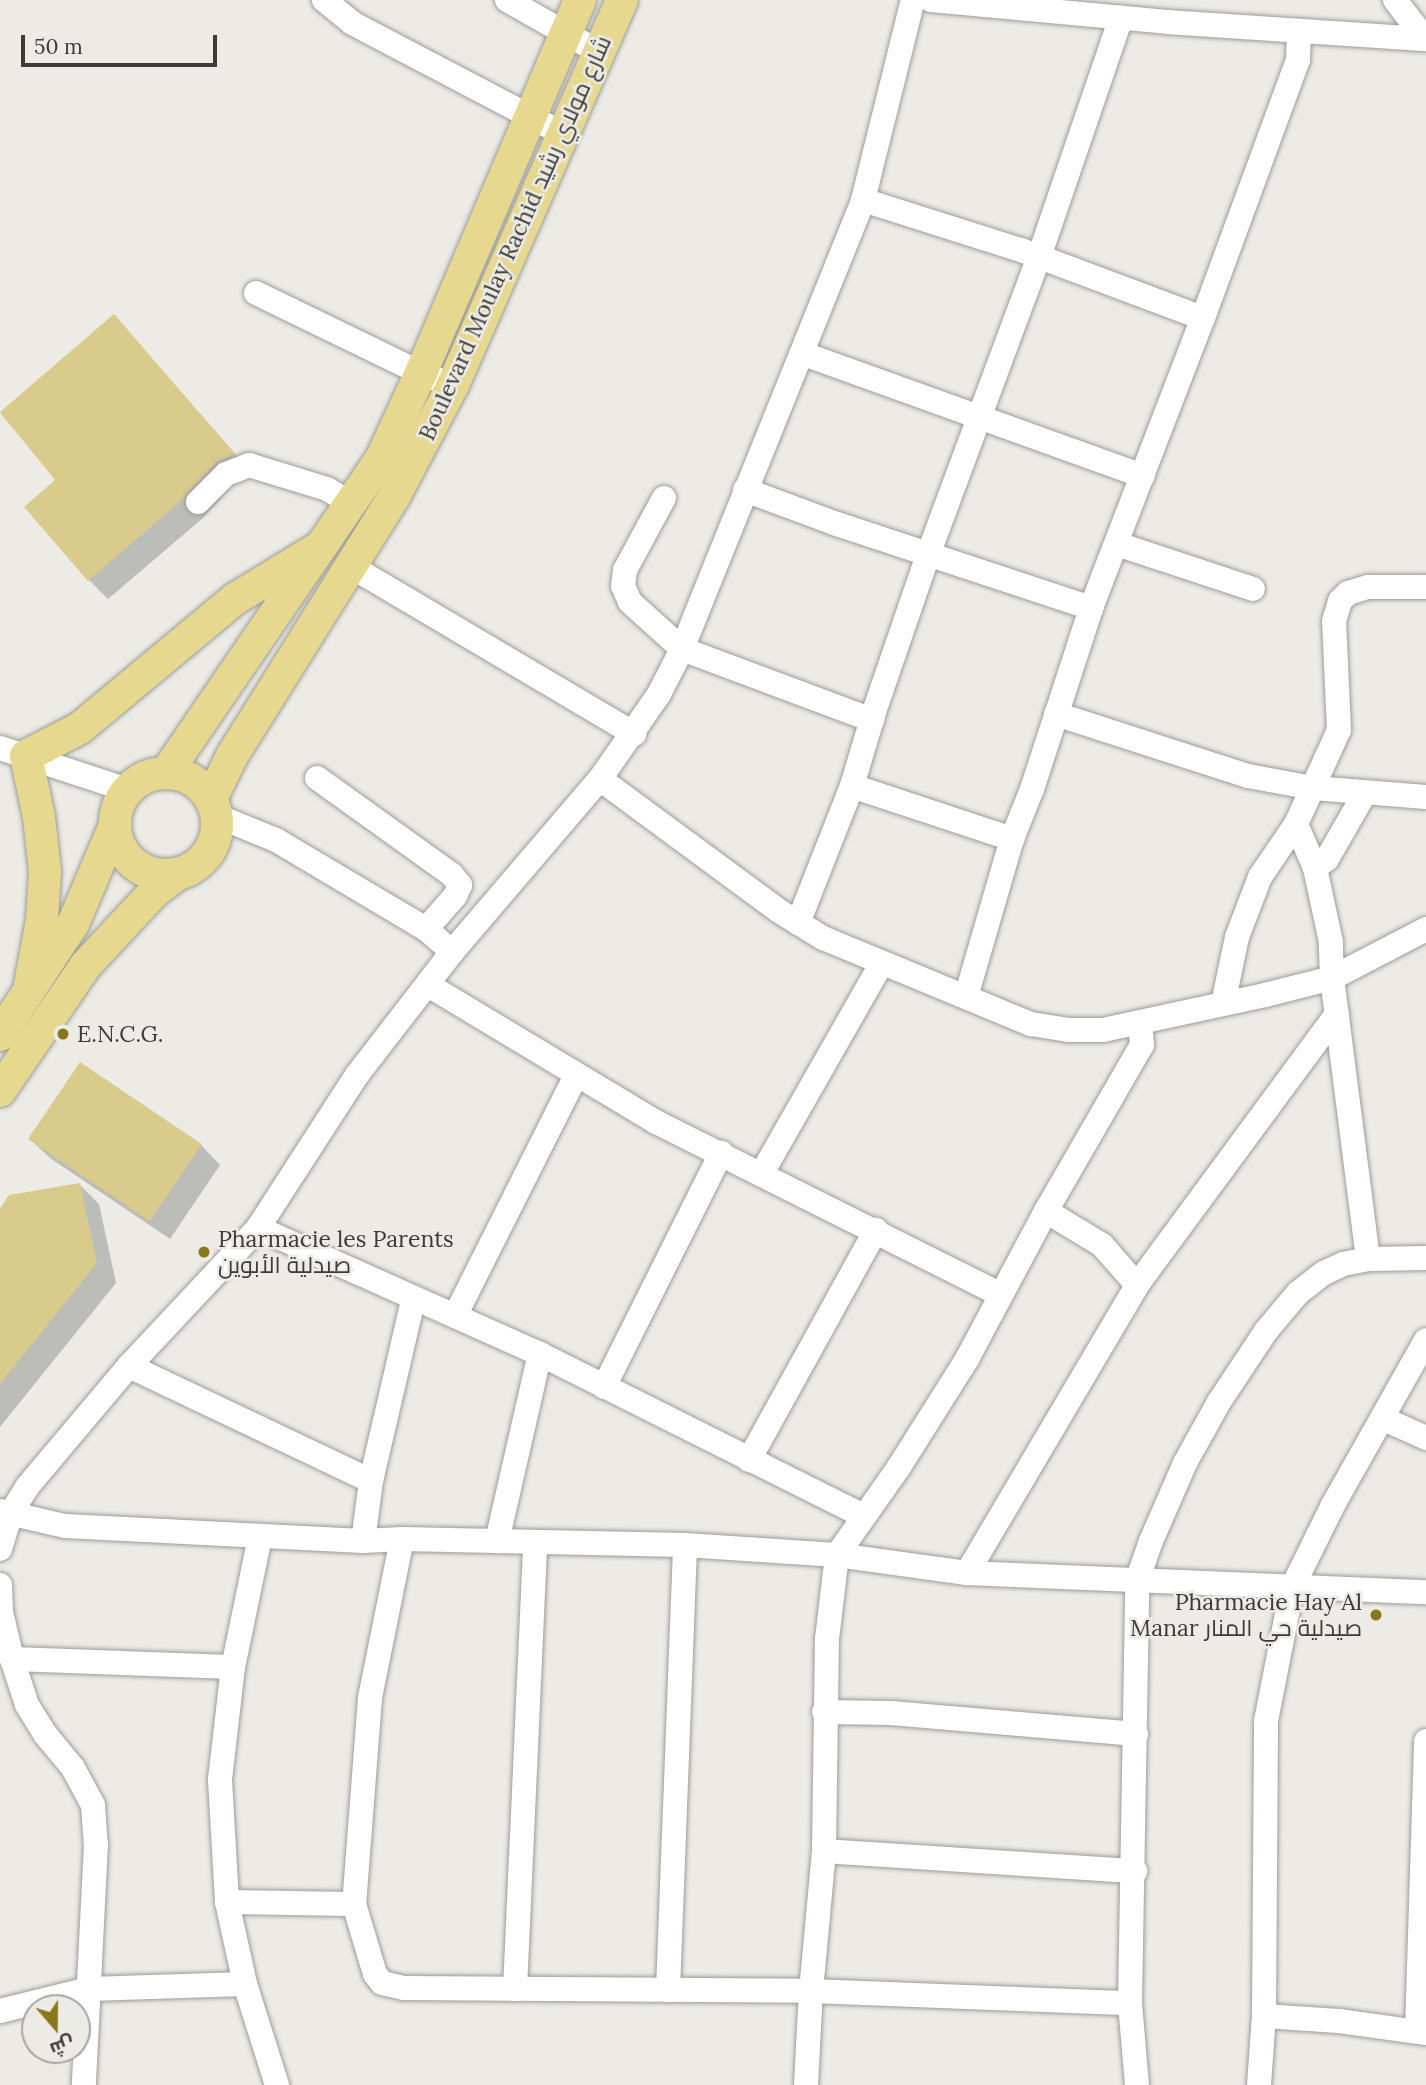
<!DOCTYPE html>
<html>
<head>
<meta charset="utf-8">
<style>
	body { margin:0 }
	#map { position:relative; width:1426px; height:2085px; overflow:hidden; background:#ecebe6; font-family:Lora,Cairo,serif }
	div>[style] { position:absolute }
	.shadow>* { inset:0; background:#0003 }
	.building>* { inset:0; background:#d8cb8b; transform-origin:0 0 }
	.roads { filter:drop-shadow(0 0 2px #9d9d98) drop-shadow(0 0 2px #9d9d98) }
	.minor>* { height:24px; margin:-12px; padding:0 12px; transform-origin:12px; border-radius:12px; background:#fff }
	.major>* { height:32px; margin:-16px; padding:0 16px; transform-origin:16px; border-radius:16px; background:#e6d88f }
	.major>.ring { margin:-16px; padding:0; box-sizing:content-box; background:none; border:32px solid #e6d88f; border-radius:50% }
	.dots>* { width:19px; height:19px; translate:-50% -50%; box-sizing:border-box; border:4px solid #ecebe6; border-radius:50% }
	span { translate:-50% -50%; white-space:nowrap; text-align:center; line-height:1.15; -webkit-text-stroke:5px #ecebe6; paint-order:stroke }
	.street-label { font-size:23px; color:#3c3b3a }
	.poi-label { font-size:23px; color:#3c3b3a }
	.left { translate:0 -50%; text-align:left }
	.right { translate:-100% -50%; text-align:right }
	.north { position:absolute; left:21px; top:1994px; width:70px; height:70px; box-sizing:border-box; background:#ecebe6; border:2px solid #a6a5a1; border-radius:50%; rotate:160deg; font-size:19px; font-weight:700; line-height:28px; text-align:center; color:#3c3b3a }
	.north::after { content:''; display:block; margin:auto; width:24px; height:32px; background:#88771b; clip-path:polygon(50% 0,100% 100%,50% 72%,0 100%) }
	.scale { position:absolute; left:21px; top:35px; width:196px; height:32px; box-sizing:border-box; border:4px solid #3c3b3a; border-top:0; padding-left:9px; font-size:21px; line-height:24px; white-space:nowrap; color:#3c3b3a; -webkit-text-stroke:5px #ecebe6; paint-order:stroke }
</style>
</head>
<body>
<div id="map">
	<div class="shadow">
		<i style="clip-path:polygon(114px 317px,253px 474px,235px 483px,203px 518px,108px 599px,89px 580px,57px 480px,1px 414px)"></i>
		<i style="clip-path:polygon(81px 1064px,201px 1145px,220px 1165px,170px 1239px,50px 1158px,30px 1139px)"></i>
		<i style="clip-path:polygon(79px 1184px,99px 1204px,116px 1283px,0 1427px,0 1212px)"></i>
	</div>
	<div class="building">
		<i style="clip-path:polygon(114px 314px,235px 454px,215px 463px,184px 498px,88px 581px,24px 507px,55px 480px,0 412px)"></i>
		<i style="left:80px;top:1062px;width:147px;height:93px;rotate:34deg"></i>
		<i style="clip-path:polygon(80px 1183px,97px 1263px,0 1384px,0 1209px,9px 1195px)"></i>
	</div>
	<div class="roads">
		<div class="minor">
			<i style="left:324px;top:0;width:36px;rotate:39deg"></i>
			<i style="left:352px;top:23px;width:238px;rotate:27.7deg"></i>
			<i style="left:507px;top:0;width:106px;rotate:29.5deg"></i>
			<i style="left:931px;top:0;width:237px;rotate:5.3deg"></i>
			<i style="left:1167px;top:22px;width:260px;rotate:3.8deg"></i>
			<i style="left:1395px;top:0;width:49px;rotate:52.4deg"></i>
			<i style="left:863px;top:200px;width:166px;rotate:17.6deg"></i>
			<i style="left:1021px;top:250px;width:194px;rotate:20.5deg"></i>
			<i style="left:256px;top:293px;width:183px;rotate:25.9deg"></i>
			<i style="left:421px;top:373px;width:34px;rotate:21deg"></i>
			<i style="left:804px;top:354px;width:360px;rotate:19.8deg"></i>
			<i style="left:745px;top:490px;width:98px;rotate:20.3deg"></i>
			<i style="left:837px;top:524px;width:268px;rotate:18.3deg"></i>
			<i style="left:664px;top:498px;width:82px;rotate:118.4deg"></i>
			<i style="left:625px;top:570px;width:16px;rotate:97deg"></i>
			<i style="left:623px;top:586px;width:17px;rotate:66deg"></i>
			<i style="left:630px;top:602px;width:70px;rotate:42.1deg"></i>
			<i style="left:682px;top:649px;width:203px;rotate:20.5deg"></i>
			<i style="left:198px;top:502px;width:40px;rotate:-45deg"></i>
			<i style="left:226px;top:474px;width:25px;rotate:-21deg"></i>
			<i style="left:249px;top:465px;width:82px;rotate:17.1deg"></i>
			<i style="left:327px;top:489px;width:29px;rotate:31deg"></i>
			<i style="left:1117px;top:544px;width:143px;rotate:18.3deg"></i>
			<i style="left:352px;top:567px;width:328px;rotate:30.6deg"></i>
			<i style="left:1056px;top:714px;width:202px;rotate:17.9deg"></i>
			<i style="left:1248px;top:776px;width:66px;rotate:10.5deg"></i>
			<i style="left:1313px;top:788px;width:113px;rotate:4.6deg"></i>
			<i style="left:0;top:748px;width:135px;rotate:18.2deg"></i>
			<i style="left:317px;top:778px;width:166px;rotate:35.7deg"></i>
			<i style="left:452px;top:875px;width:13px;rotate:51deg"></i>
			<i style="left:460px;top:885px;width:12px;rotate:114deg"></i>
			<i style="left:455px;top:896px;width:44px;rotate:131.3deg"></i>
			<i style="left:600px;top:779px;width:222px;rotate:36.4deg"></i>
			<i style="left:779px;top:911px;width:52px;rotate:31.5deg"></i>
			<i style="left:823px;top:938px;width:225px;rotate:22.5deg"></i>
			<i style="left:1031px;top:1024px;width:39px;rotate:9deg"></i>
			<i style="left:1070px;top:1030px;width:33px"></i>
			<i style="left:1103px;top:1030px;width:166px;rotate:-12.2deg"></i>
			<i style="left:1265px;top:995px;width:69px;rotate:-14.2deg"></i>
			<i style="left:1332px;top:978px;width:106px;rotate:-27.5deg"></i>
			<i style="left:852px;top:786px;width:169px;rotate:18.3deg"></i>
			<i style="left:217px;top:816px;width:64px;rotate:22.1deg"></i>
			<i style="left:276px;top:840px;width:174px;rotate:30.7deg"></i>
			<i style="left:426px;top:929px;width:35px;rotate:41deg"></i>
			<i style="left:1315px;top:868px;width:15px;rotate:-37deg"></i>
			<i style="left:1327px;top:859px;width:76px;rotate:-60.1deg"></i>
			<i style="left:798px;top:923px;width:147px;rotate:-68.5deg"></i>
			<i style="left:852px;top:786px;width:80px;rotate:-73.4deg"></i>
			<i style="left:875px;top:709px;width:163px;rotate:-71deg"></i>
			<i style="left:928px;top:555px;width:318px;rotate:-69.6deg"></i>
			<i style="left:1039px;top:257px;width:253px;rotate:-71.1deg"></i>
			<i style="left:428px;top:985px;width:266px;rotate:31deg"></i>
			<i style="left:656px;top:1122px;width:386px;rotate:26.6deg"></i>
			<i style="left:966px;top:997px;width:165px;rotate:-73.8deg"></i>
			<i style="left:1012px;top:839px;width:54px;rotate:-68.2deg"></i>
			<i style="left:1032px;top:789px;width:190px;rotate:-71.9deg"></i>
			<i style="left:1091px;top:608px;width:311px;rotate:-68.9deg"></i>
			<i style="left:1203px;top:318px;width:275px;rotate:-69.8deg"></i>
			<i style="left:1298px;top:60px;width:29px;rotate:-88deg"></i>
			<i style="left:1223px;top:1004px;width:68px;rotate:-78.2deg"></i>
			<i style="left:1237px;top:937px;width:64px;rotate:-69deg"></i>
			<i style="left:1260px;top:877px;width:64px;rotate:-55.8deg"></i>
			<i style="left:762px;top:1173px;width:242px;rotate:-60.3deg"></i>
			<i style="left:1046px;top:1211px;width:66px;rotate:31.3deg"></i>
			<i style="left:1102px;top:1245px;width:53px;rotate:48.8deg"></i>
			<i style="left:258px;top:1228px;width:309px;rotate:24.1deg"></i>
			<i style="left:540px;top:1354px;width:361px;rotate:26.6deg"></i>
			<i style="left:1368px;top:1259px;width:283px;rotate:-97.3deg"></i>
			<i style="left:1332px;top:978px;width:36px;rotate:-92deg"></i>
			<i style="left:1331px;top:942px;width:76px;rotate:-102.2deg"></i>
			<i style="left:1315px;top:868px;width:48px;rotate:-113.4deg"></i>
			<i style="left:1296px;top:824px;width:103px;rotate:-65.4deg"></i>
			<i style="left:1339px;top:730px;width:109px;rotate:-92.6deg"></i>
			<i style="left:1334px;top:621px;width:21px;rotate:-73deg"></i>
			<i style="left:1340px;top:601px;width:11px;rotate:-45deg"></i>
			<i style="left:1348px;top:593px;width:21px;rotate:-17deg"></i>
			<i style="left:1368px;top:587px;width:58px"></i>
			<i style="left:455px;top:1316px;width:270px;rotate:-63.3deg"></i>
			<i style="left:129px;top:1366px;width:268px;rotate:25.4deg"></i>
			<i style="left:604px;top:1387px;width:262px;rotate:-63.4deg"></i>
			<i style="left:1384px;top:1419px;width:46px;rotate:24.3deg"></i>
			<i style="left:749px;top:1460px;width:263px;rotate:-61.1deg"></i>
			<i style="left:0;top:1511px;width:67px;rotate:13deg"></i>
			<i style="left:65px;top:1526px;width:298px;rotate:2.9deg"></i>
			<i style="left:363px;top:1541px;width:39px;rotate:-3deg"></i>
			<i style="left:402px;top:1539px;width:283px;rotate:1.2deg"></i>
			<i style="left:685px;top:1545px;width:152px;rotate:3.8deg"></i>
			<i style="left:837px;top:1555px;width:131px;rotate:7.9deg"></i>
			<i style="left:967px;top:1573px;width:459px;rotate:2.4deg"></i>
			<i style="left:260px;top:1537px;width:133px;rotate:101.7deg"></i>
			<i style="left:233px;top:1667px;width:114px;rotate:96.6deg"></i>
			<i style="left:220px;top:1780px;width:122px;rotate:86.7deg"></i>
			<i style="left:227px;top:1902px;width:84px;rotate:77.6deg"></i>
			<i style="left:245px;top:1984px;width:106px;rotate:72.4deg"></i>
			<i style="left:402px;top:1539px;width:162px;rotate:101.4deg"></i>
			<i style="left:370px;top:1698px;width:207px;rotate:94.4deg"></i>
			<i style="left:354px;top:1904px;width:73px;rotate:73.3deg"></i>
			<i style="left:375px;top:1974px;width:11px;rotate:52deg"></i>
			<i style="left:382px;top:1983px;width:23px;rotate:13deg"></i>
			<i style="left:404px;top:1988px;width:407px;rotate:0.4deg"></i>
			<i style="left:811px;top:1991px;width:319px;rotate:2.2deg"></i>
			<i style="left:363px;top:1541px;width:61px;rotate:-82.4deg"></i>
			<i style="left:371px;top:1481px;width:186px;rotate:-76.9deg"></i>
			<i style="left:497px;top:1541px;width:192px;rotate:-77.1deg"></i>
			<i style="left:0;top:1549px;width:38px;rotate:-73deg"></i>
			<i style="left:11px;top:1513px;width:31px;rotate:-58deg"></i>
			<i style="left:27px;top:1487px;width:158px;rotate:-49.9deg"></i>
			<i style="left:129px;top:1366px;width:189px;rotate:-46.9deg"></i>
			<i style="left:258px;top:1228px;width:182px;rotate:-57.1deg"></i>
			<i style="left:357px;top:1075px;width:155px;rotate:-52.3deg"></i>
			<i style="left:452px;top:952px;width:228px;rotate:-49.5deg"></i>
			<i style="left:600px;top:779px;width:103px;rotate:-55.2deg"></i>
			<i style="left:659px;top:694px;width:51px;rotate:-62.9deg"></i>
			<i style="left:682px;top:649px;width:484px;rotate:-68deg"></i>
			<i style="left:863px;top:200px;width:206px;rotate:-76deg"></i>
			<i style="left:967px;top:1573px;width:334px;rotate:-59.4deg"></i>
			<i style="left:1137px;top:1285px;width:337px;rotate:-53.6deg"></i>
			<i style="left:0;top:1585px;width:27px;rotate:88deg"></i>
			<i style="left:1px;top:1612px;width:48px;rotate:76.8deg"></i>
			<i style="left:12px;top:1659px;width:48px;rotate:71.9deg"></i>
			<i style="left:27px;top:1705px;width:34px;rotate:58deg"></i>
			<i style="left:45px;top:1734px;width:44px;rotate:50.5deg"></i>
			<i style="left:73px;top:1768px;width:42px;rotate:61.6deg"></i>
			<i style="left:93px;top:1805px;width:39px;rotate:86deg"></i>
			<i style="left:96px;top:1844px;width:241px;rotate:92.9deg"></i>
			<i style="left:12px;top:1659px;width:221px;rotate:2.1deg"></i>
			<i style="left:824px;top:1712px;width:67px;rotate:0.9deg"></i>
			<i style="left:891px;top:1713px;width:246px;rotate:4.9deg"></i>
			<i style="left:824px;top:1851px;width:312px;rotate:3.7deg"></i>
			<i style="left:227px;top:1902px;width:127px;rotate:0.9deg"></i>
			<i style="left:515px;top:1989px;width:446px;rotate:-87.4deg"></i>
			<i style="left:668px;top:1990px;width:445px;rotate:-87.8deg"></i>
			<i style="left:0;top:2011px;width:92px;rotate:-13.9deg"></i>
			<i style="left:89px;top:1989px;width:156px;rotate:-1.8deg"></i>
			<i style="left:1264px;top:2016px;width:75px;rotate:3.8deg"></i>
			<i style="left:1339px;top:2021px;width:88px;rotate:7.9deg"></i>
			<i style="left:1417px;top:2031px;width:290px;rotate:-88.2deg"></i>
			<i style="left:806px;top:2085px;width:94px;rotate:-87deg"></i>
			<i style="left:811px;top:1991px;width:141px;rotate:-84.7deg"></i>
			<i style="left:824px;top:1851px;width:212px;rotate:-89.2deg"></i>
			<i style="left:827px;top:1639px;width:85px;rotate:-83.2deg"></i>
			<i style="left:837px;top:1555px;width:108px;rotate:-54.8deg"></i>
			<i style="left:899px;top:1467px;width:128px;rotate:-57.8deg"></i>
			<i style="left:967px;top:1359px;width:168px;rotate:-61.9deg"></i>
			<i style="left:1046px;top:1211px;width:192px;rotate:-60deg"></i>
			<i style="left:1142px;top:1045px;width:23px;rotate:-95deg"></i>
			<i style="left:1137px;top:2085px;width:82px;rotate:-94.9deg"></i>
			<i style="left:1130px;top:2003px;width:422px;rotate:-89deg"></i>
			<i style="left:1137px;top:1581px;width:42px;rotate:-70.7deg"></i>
			<i style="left:1151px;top:1541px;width:85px;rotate:-66.4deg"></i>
			<i style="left:1185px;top:1463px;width:70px;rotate:-60.9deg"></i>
			<i style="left:1219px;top:1402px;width:85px;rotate:-56.5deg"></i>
			<i style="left:1266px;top:1331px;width:50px;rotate:-49.9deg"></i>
			<i style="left:1298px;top:1293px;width:33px;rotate:-38deg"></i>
			<i style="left:1324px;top:1273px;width:21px;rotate:-25deg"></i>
			<i style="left:1343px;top:1264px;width:25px;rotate:-11deg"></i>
			<i style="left:1368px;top:1259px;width:58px;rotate:-1deg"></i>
			<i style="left:1259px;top:2085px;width:69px;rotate:-85.9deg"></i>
			<i style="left:1264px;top:2016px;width:295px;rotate:-89.6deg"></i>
			<i style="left:1266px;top:1721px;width:136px;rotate:-78.9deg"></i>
			<i style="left:1292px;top:1588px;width:93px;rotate:-63.7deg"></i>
			<i style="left:1333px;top:1505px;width:189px;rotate:-60.6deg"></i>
		</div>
		<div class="major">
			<i style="left:166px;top:773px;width:383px;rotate:-55.6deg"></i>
			<i style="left:382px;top:457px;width:93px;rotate:-65.1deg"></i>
			<i style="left:421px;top:373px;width:405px;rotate:-66.9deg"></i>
			<i class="ring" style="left:115px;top:773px;width:70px;height:70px"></i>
			<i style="left:211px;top:799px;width:48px;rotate:-64deg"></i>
			<i style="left:232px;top:756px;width:308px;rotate:-58deg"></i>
			<i style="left:395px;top:495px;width:124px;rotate:-62.2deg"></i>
			<i style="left:453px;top:385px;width:420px;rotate:-66.3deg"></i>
			<i style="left:29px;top:990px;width:71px;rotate:-79.5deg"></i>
			<i style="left:42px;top:920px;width:48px;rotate:-86.4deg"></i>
			<i style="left:45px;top:872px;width:55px;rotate:-96.2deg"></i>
			<i style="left:39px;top:817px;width:62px;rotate:-102deg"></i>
			<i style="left:26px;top:756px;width:61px;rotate:-27.4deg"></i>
			<i style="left:80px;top:728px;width:202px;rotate:-39.8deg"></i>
			<i style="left:235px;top:599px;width:94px;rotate:-31.5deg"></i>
			<i style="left:0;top:1035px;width:133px;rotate:-56.7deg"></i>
			<i style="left:73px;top:924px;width:108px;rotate:-67deg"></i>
			<i style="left:0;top:1091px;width:153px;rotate:-55.7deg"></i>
			<i style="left:86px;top:965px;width:100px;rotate:-47deg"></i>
			<i style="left:154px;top:892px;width:31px;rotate:-37deg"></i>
		</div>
	</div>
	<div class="dots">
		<i style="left:63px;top:1034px;background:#88771b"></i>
		<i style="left:204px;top:1252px;background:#88771b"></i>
		<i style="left:1376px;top:1615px;background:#88771b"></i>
	</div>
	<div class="street-label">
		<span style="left:515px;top:238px;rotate:-66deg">Boulevard Moulay Rachid شارع مولاي رشيد</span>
	</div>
	<div class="poi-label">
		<span class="left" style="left:77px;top:1034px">E.N.C.G.</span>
		<span class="left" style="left:218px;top:1252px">Pharmacie les Parents<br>صيدلية الأبوين</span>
		<span class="right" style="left:1362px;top:1615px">Pharmacie Hay Al<br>Manar صيدلية حي المنار</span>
	</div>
	<div class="north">ش</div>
	<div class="scale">50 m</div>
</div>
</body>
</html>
